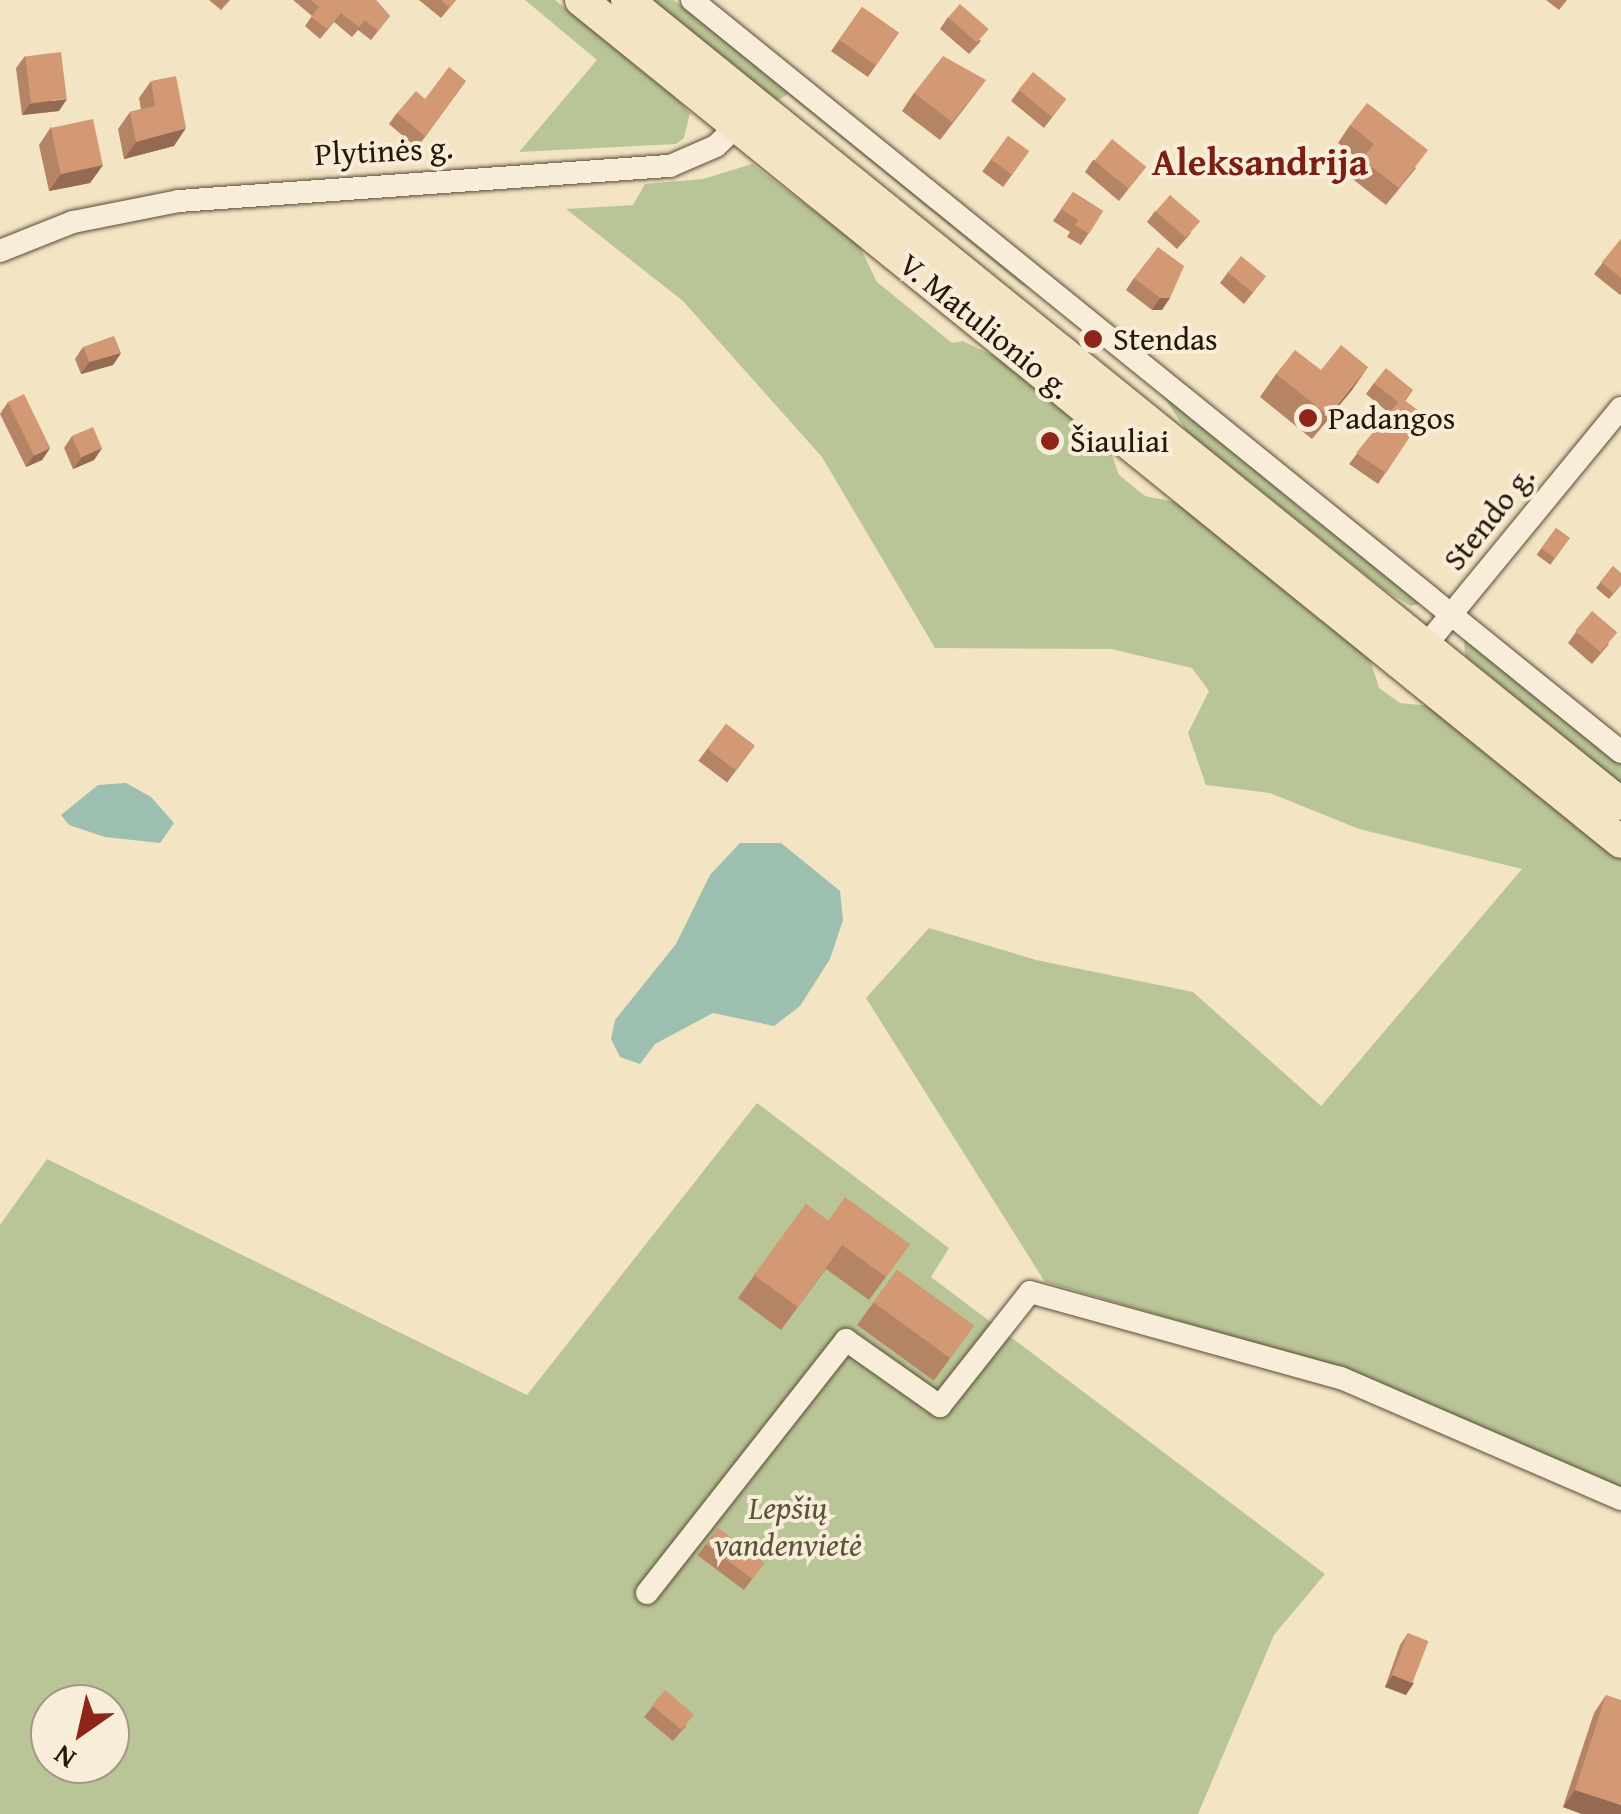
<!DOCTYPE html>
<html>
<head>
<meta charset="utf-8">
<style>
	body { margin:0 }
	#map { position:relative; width:1621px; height:1814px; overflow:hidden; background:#f3e4c4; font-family:"Gentium Book Plus",serif }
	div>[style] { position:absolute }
	.green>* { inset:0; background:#b9c596 }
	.water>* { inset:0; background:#9cbfb0 }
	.roads { filter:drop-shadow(0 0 2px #5b4a37) drop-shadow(0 0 2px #5b4a37) }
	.minor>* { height:22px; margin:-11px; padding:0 11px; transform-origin:11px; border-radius:11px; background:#f7edd9 }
	.highway>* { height:32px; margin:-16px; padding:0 16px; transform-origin:16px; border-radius:16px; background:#f3e4c4 }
	.wall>* { inset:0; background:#b58465; transform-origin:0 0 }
	.shaded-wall>* { inset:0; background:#946b52 }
	.building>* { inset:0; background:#d39975; transform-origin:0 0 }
	.dots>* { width:28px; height:28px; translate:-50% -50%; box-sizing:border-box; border:5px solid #f7edd9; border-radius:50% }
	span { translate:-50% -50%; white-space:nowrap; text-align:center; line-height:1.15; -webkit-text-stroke:8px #f7edd9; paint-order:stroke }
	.street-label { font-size:32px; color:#281608 }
	.poi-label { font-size:32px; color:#281608 }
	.left { translate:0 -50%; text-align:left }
	.park-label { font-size:32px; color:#5b533a; font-style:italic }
	.quarter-label { font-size:38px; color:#7a1f14; font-weight:700 }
	.north { position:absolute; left:30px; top:1684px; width:100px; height:100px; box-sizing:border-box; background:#f7edd9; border:2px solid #a49785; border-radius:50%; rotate:214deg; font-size:28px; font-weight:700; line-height:40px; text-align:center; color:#281608 }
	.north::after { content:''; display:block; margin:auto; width:35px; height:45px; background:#8f2418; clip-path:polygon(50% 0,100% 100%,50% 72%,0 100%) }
</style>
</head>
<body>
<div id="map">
	<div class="green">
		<i style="clip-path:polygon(525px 0,555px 0,675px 97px,690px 113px,684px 138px,676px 144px,519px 152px,597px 60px)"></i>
		<i style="clip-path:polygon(651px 0,673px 0,700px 17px,1046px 295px,1021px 284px,788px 94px,777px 101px)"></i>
		<i style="clip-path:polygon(752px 164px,859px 245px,877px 282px,952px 343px,963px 341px,1010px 364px,1107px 441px,1119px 475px,1145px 496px,1184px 504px,1370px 659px,1379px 688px,1400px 703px,1431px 706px,1621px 856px,1621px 1487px,1342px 1368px,1045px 1282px,866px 998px,929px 928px,1036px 960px,1193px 992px,1321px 1106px,1522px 869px,1359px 829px,1270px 793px,1206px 785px,1188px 733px,1209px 691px,1192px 668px,1111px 649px,935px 648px,822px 457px,683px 301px,566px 209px,633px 205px,645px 184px,703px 179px)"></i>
		<i style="clip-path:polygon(1154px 382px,1302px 510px,1426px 602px,1411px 606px,1386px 591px,1187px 432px)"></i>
		<i style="clip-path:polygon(1464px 638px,1621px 759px,1621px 784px,1465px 656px)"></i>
		<i style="clip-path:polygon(evenodd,757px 1103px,949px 1248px,931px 1277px,1325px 1574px,1274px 1635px,1198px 1814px,0 1814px,0 1225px,47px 1159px,527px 1395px,757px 1103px,50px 1704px,110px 1704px,110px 1764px,50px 1764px,50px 1704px)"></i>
	</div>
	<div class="water">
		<i style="clip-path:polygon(126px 783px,151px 797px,174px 823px,160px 843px,105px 837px,69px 825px,61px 815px,98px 785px)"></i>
		<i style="clip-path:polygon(740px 843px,781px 843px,840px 891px,843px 920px,830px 959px,800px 1006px,774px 1026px,713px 1013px,655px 1044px,640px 1064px,620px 1057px,611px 1039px,615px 1020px,676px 944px,710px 875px)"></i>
	</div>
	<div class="roads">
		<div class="minor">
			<i style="left:692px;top:0;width:1195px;rotate:38.99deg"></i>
			<i style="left:0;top:251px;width:79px;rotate:-21.7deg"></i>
			<i style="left:73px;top:222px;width:108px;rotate:-11.2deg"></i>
			<i style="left:179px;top:201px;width:492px;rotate:-4.1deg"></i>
			<i style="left:670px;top:166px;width:50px;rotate:-23.5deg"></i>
			<i style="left:716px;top:146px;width:42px;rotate:-44deg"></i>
			<i style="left:1417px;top:656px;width:321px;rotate:-50.6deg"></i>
			<i style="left:647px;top:1593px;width:322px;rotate:-51.8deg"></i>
			<i style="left:846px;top:1340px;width:115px;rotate:35.1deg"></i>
			<i style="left:940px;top:1406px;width:145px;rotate:-51.7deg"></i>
			<i style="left:1030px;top:1292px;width:323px;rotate:15.5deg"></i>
			<i style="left:1341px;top:1378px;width:305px;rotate:23.4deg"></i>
		</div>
		<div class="highway">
			<i style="left:581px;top:0;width:1338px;rotate:38.99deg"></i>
			<i style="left:627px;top:0;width:1278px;rotate:38.97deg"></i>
		</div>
	</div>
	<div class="wall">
		<i style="clip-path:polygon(209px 0,230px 0,221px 10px)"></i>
		<i style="clip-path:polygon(293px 0,376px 0,390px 16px,371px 40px,358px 30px,352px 37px,334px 22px,320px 39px,305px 26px,312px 16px)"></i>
		<i style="clip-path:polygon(419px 0,456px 0,441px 18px)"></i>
		<i style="clip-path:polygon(1546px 0,1567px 0,1559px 10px)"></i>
		<i style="left:862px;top:7px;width:45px;height:54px;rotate:35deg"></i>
		<i style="clip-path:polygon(948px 17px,981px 41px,969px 54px,940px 29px)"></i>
		<i style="clip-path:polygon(25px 56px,59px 111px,22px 115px,16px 68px)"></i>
		<i style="clip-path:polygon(986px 80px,940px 140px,902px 111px,914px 93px)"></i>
		<i style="clip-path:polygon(151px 81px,174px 146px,124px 159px,118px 129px,130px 112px,141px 109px,139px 98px)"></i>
		<i style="clip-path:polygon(466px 81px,417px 148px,389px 124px,397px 113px)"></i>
		<i style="clip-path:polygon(1019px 90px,1066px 99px,1044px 128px,1011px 101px)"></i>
		<i style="clip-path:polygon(1350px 125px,1416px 168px,1386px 205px,1350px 177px,1361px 161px,1338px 143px)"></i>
		<i style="clip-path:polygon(51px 127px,103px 165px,90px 183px,49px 191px,39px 145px)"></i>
		<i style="left:1008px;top:136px;width:26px;height:44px;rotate:36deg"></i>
		<i style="clip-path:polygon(1093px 160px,1146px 167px,1119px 201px,1085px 172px)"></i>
		<i style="clip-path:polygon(1073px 192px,1103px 211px,1081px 245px,1067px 237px,1070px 232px,1053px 221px)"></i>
		<i style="clip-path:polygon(1155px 211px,1191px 233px,1177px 249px,1147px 222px)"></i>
		<i style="clip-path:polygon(1621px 239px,1621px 294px,1620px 295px,1594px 274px)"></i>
		<i style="clip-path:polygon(1184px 266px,1162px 310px,1152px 310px,1126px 290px,1134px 278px)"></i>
		<i style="clip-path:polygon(1228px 272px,1266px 276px,1244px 304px,1220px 283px)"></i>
		<i style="clip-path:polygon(83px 347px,121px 353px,113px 365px,81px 374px,75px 359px)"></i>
		<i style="clip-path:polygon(1368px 367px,1312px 439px,1260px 397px,1276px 374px)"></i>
		<i style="clip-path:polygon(1374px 383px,1413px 390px,1405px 401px,1424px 415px,1378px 484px,1349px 464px,1389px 413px,1366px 394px)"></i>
		<i style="clip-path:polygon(8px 402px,50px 448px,42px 460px,26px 467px,0 414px)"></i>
		<i style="clip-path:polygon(72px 436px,102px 448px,94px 460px,73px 469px,64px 448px)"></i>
		<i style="left:1556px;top:528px;width:17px;height:33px;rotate:36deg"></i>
		<i style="clip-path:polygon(1613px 566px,1621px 585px,1609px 599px,1596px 588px)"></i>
		<i style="clip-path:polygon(1576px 632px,1609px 644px,1592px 664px,1568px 643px)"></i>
		<i style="left:726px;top:724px;width:36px;height:46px;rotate:37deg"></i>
		<i style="clip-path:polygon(806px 1204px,828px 1221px,910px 1244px,869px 1300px,826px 1269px,781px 1330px,738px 1298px)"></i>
		<i style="left:897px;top:1270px;width:95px;height:68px;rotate:36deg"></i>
		<i style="left:718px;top:1528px;width:58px;height:34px;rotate:37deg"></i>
		<i style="clip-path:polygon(1408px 1633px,1406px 1695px,1385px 1687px,1400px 1645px)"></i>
		<i style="clip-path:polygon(1606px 1695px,1621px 1814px,1582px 1814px,1563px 1807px,1594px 1713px)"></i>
		<i style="clip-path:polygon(653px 1706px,686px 1726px,673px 1741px,644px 1717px)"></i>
	</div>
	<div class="shaded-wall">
		<i style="clip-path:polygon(67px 99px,59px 111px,22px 115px,30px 104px)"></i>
		<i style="clip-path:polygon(186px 128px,174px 146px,124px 159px,136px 142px)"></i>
		<i style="clip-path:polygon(103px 165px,90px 183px,49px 191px,61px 174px)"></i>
		<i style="clip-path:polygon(1160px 298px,1170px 298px,1162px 310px,1152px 310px)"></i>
		<i style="clip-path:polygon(121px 353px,113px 365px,81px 374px,89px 362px)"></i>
		<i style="clip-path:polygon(1368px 367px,1352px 390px,1312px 439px,1329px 416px)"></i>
		<i style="clip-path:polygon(50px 448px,42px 460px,26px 467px,34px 455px)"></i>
		<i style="clip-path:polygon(102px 448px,94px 460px,73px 469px,82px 457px)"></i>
		<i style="clip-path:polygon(1393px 1675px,1414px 1683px,1406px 1695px,1385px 1687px)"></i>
		<i style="clip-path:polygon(1575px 1790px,1621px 1805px,1621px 1814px,1582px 1814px,1563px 1807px)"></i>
	</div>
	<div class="building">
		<i style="clip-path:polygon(311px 0,376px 0,390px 16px,378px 31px,365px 20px,359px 27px,341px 13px,327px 29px,311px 17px,319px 7px)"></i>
		<i style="clip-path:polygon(441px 0,455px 0,449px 7px)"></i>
		<i style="left:960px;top:4px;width:38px;height:18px;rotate:41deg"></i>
		<i style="left:862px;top:7px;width:45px;height:40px;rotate:35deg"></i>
		<i style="left:61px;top:52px;width:47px;height:36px;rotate:83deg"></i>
		<i style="clip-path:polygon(943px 56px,986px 80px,952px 122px,914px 93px)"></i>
		<i style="clip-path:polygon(449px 67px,466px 81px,425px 136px,397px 113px,416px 91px,425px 99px)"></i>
		<i style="left:1033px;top:72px;width:43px;height:23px;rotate:39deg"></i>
		<i style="clip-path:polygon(176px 76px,186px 128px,136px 142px,130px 112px,155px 106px,151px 81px)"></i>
		<i style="clip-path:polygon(1367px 103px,1428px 150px,1399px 188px,1362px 159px,1374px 144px,1350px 125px)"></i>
		<i style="left:93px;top:119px;width:47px;height:43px;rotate:78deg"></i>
		<i style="left:1008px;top:136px;width:26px;height:29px;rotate:36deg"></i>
		<i style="left:1112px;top:139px;width:44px;height:28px;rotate:39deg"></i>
		<i style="clip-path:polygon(1073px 192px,1103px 211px,1089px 234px,1075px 225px,1078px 220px,1061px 209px)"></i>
		<i style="left:1170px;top:195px;width:40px;height:22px;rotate:41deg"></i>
		<i style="clip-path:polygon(1621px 239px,1621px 278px,1602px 262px)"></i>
		<i style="clip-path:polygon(1158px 247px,1184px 266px,1170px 298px,1160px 298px,1134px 278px)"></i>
		<i style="left:1241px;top:256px;width:32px;height:21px;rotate:39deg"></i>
		<i style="clip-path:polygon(114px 336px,121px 353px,89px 362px,83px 347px)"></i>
		<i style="clip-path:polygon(1341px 345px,1368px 367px,1329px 416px,1276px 374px,1295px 350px,1321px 370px)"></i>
		<i style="clip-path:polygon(1386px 368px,1413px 390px,1404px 400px,1424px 415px,1386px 473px,1356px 453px,1398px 402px,1374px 383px)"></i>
		<i style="left:24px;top:394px;width:60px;height:18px;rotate:64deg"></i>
		<i style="left:93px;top:427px;width:23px;height:23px;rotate:67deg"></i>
		<i style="left:1556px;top:528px;width:17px;height:25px;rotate:36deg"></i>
		<i style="clip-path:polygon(1613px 566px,1621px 573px,1621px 584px,1613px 593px,1600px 582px)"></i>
		<i style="left:1592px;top:611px;width:33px;height:26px;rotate:40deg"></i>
		<i style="left:726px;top:724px;width:36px;height:31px;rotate:37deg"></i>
		<i style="clip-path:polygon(845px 1197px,910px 1244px,886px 1277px,842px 1245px,798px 1307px,754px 1275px,806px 1204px,828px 1221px)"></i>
		<i style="left:897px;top:1270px;width:95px;height:40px;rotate:36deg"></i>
		<i style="left:718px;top:1528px;width:58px;height:20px;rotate:37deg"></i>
		<i style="left:1408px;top:1633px;width:22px;height:45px;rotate:21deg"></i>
		<i style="left:665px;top:1690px;width:38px;height:20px;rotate:40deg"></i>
		<i style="clip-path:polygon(1606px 1695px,1621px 1700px,1621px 1805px,1575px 1790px)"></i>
	</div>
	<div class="dots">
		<i style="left:1093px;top:339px;background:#8f2418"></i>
		<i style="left:1308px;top:418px;background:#8f2418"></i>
		<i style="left:1050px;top:441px;background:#8f2418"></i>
	</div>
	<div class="street-label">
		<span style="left:384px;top:151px;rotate:-3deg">Plytinės g.</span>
		<span style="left:985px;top:326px;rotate:39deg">V. Matulionio g.</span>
		<span style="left:1489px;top:518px;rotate:-51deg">Stendo g.</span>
	</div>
	<div class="poi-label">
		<span class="left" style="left:1113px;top:339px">Stendas</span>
		<span class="left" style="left:1328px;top:418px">Padangos</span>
		<span class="left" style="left:1070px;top:441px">Šiauliai</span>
	</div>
	<div class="park-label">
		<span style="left:788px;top:1527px">Lepšių<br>vandenvietė</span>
	</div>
	<div class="quarter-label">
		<span style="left:1260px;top:162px">Aleksandrija</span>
	</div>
	<div class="north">N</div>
</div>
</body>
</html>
